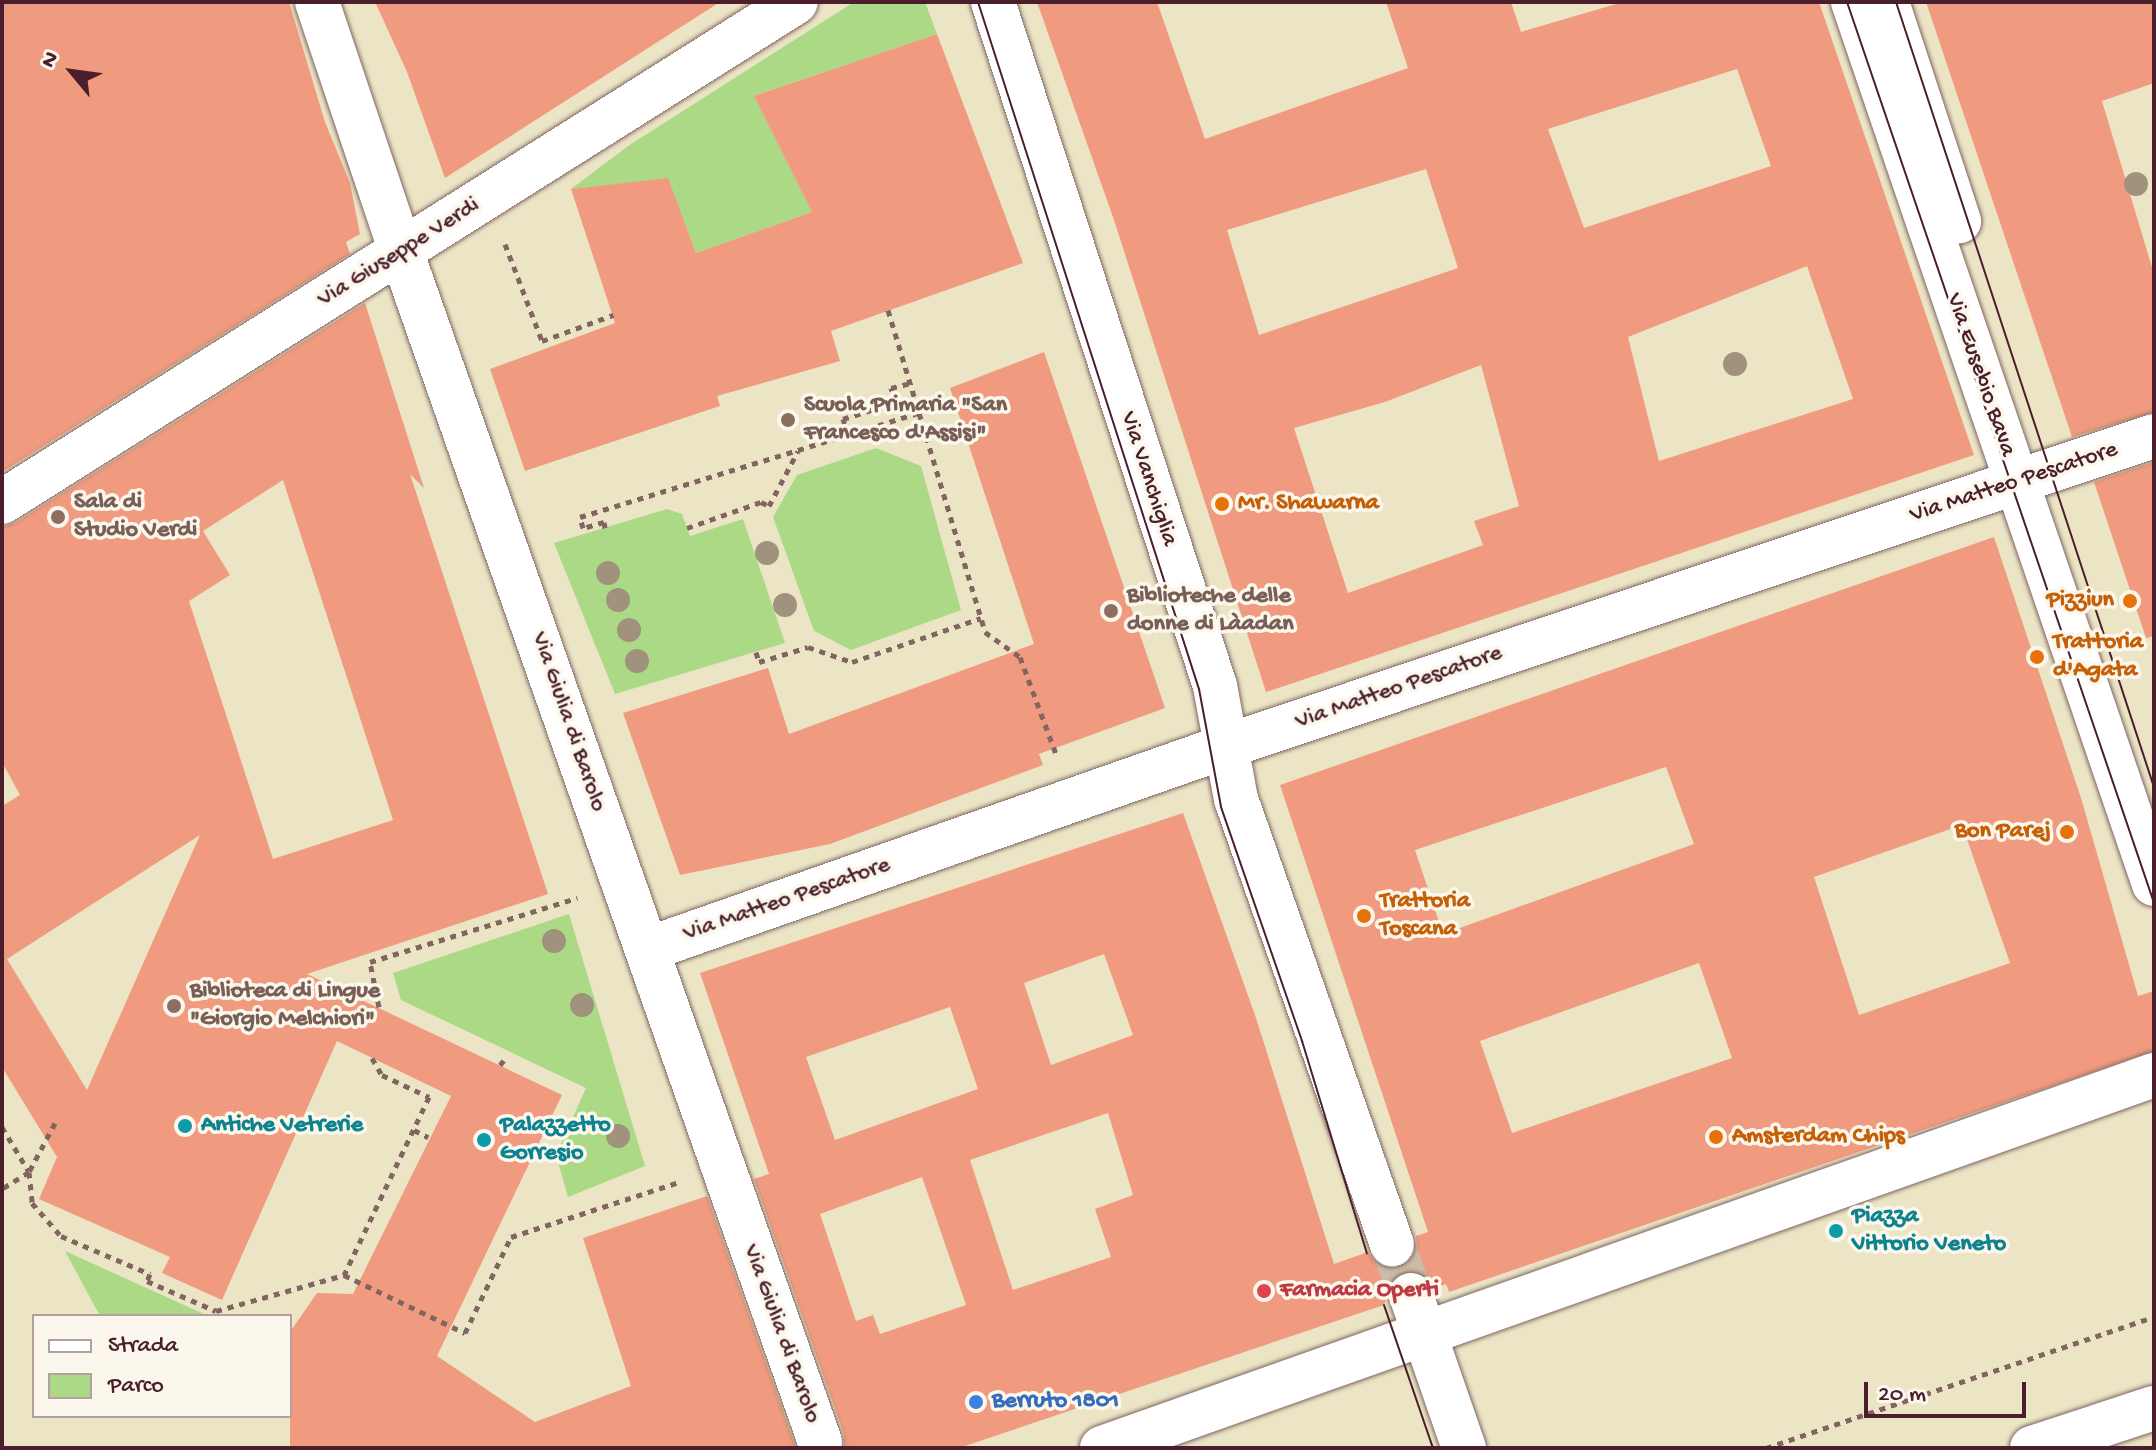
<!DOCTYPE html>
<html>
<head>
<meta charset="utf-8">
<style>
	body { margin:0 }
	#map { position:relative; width:2156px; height:1450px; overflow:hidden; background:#ebe5c6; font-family:"Gochi Hand",sans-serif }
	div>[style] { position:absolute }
	.green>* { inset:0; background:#abd986 }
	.building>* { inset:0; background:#f09b7f }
	.minor-tunnel>* { height:44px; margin-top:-22px; transform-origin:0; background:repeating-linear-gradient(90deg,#cbbda7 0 44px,transparent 0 66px) }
	.path>* { height:5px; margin-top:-2.5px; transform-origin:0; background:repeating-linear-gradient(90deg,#826461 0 6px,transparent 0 12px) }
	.roads { filter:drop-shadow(0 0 2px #826461) drop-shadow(0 0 2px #826461) }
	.minor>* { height:44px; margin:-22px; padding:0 22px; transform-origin:22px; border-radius:22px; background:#fff }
	.tram>* { height:2px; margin:-1px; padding:0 1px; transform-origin:1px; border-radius:1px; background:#4a1f2b }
	.trees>* { width:24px; height:24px; margin:-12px; border-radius:50%; background:#a0927d }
	.dots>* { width:22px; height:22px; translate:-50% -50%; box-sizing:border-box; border:4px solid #fbf7ec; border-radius:50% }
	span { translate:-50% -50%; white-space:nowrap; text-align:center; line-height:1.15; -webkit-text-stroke:7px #fbf7ec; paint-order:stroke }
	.street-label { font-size:24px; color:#4a1f2b }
	.education-label { font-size:24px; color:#785e54; font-weight:700 }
	.left { translate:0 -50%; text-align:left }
	.food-label { font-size:24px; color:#c56008; font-weight:700 }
	.right { translate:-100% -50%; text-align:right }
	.culture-label { font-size:24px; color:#0d838f; font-weight:700 }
	.health-label { font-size:24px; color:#be3a42; font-weight:700 }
	.shop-label { font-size:24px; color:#366cbe; font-weight:700 }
	.frame { position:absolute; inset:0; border:4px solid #4a1f2b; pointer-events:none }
	.legend { position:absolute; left:32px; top:1314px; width:260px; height:104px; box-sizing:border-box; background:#fbf7ec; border:2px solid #b4a19f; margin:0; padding:10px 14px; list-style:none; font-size:24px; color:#4a1f2b }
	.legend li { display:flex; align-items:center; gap:16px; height:40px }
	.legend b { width:40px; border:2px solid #b4a19f }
	.north { position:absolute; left:32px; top:32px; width:80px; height:80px; -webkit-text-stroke:6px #fbf7ec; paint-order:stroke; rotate:299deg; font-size:22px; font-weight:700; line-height:32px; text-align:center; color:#4a1f2b }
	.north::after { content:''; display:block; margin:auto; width:28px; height:36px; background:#4a1f2b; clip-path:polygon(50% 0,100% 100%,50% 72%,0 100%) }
	.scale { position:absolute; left:1864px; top:1382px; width:162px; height:36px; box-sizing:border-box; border:4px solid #4a1f2b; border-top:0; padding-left:10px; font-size:24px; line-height:28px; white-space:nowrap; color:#4a1f2b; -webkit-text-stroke:6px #fbf7ec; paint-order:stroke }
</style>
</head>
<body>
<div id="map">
	<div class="green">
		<i style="clip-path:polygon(854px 2px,925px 2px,937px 34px,754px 96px,812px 212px,696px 253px,668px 179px,571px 189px,628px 146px)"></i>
		<i style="clip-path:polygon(876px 448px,921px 466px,961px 610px,851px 650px,814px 631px,773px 517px,797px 475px)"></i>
		<i style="clip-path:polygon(667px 509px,682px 514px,690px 536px,743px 519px,785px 643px,615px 694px,554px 543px)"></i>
		<i style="clip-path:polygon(569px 914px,645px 1166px,568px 1197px,556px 1155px,586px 1088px,401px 1000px,393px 973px)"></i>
		<i style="clip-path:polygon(65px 1251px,206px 1315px,207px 1316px,100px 1316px)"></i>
	</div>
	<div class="building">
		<i style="clip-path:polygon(2px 2px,289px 2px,325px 122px,350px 183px,360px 234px,346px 242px,350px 254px,2px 472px)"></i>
		<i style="clip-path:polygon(375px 2px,720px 2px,445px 178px,407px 72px)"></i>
		<i style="clip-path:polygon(evenodd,1037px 2px,1157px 2px,1205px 139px,1408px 68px,1386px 2px,1511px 2px,1521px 32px,1623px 2px,1819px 2px,1974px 455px,1266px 692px,1114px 220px,1037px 2px,1737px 69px,1771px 166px,1584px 228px,1548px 129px,1737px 69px,1037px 2px,1426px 169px,1458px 268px,1259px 335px,1227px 230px,1426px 169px,1037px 2px,1807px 266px,1853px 399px,1659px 461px,1628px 337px,1807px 266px,1037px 2px,1481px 365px,1519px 506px,1474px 521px,1483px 545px,1348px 593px,1294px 428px,1385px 402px,1481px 365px)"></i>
		<i style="clip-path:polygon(1926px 2px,2154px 2px,2154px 83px,2102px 101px,2154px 274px,2154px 412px,2072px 437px)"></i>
		<i style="clip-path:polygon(937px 34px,1023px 263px,831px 331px,840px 361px,717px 396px,720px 406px,525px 471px,490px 369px,615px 323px,571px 189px,668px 178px,696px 253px,812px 212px,754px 96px)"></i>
		<i style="clip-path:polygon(evenodd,365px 303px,424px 488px,410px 474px,548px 894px,307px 974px,562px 1095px,437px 1356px,535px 1422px,631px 1386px,583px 1238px,707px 1196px,796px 1448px,290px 1448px,290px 1332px,317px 1293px,353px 1294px,451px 1096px,337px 1041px,222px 1300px,162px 1273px,170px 1257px,39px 1199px,57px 1157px,2px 1067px,2px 806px,20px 795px,2px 762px,2px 527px,15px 523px,365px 303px,283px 480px,393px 820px,273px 859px,189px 601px,230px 575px,203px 531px,283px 480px,365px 303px,200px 835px,87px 1090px,7px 959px,200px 835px)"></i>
		<i style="clip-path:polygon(1044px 352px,1165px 708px,1039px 754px,1043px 765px,830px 844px,680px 875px,623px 713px,768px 668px,789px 734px,1034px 644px,950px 388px)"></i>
		<i style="clip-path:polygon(2154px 462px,2154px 636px,2146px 638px,2094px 482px)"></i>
		<i style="clip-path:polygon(evenodd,1994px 537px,2081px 798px,2138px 996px,2154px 991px,2154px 1051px,1449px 1292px,1446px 1284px,1435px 1288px,1428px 1277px,1416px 1271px,1404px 1271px,1392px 1279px,1384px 1305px,959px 1448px,844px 1448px,844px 1434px,754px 1179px,769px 1174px,700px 973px,1183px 813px,1256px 1018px,1334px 1264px,1368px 1252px,1376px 1263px,1388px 1269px,1400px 1268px,1411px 1260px,1417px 1248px,1416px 1236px,1428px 1232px,1280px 785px,1994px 537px,1666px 767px,1694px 844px,1443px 934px,1415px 850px,1666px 767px,1994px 537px,1962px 825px,2010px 963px,1859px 1015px,1814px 877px,1962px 825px,1994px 537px,1104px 954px,1133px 1035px,1051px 1065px,1024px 983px,1104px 954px,1994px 537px,1699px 963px,1732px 1058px,1512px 1133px,1480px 1041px,1699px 963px,1994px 537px,950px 1007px,978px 1089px,835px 1140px,806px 1057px,950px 1007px,1994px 537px,1108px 1113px,1133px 1195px,1095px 1209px,1111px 1257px,1013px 1290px,970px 1160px,1108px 1113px,1994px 537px,922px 1177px,966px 1305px,880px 1334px,873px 1315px,856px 1321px,820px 1214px,922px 1177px)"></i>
	</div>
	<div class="minor-tunnel">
		<i style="left:1392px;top:1244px;width:54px;rotate:69.6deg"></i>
	</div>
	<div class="path">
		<i style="left:505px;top:244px;width:104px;rotate:69.1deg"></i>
		<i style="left:542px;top:341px;width:76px;rotate:-20.1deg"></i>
		<i style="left:888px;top:310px;width:336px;rotate:73.2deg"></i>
		<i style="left:985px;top:632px;width:43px;rotate:35.5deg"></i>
		<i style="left:1020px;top:657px;width:103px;rotate:69.6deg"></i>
		<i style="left:848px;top:435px;width:17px;rotate:-107deg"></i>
		<i style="left:843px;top:419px;width:56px;rotate:-17.8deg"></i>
		<i style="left:896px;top:402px;width:15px;rotate:-110deg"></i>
		<i style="left:891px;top:388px;width:21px;rotate:-14deg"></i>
		<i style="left:605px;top:528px;width:6px;rotate:-99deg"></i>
		<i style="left:604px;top:522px;width:22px;rotate:164deg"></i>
		<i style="left:583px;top:528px;width:11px;rotate:-105deg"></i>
		<i style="left:580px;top:517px;width:355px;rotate:-17.1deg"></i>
		<i style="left:687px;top:528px;width:78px;rotate:-19.4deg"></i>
		<i style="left:761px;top:502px;width:9px;rotate:27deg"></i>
		<i style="left:769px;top:506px;width:62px;rotate:-62.2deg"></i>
		<i style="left:756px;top:652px;width:10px;rotate:73deg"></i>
		<i style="left:759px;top:662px;width:51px;rotate:-17deg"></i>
		<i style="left:808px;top:647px;width:46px;rotate:18.8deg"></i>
		<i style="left:852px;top:662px;width:136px;rotate:-18.8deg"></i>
		<i style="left:379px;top:1007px;width:46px;rotate:-101.3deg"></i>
		<i style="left:370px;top:962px;width:217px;rotate:-17.2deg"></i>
		<i style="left:372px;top:1058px;width:20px;rotate:60deg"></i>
		<i style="left:382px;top:1075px;width:52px;rotate:25.1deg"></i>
		<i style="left:429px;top:1097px;width:197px;rotate:115.5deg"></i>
		<i style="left:344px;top:1275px;width:134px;rotate:25.6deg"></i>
		<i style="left:465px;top:1333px;width:106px;rotate:-64.4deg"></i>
		<i style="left:511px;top:1237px;width:174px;rotate:-18.1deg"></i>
		<i style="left:500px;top:1065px;width:6px;rotate:-51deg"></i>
		<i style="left:55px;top:1123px;width:55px;rotate:118deg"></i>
		<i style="left:29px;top:1172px;width:31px;rotate:84deg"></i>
		<i style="left:32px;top:1203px;width:44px;rotate:48.7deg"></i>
		<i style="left:61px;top:1236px;width:97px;rotate:23.1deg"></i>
		<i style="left:150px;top:1274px;width:8px;rotate:113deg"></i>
		<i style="left:147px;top:1281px;width:75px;rotate:23.5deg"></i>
		<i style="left:216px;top:1311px;width:133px;rotate:-15.7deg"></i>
		<i style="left:2px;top:1127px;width:52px;rotate:59deg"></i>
		<i style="left:29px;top:1172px;width:32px;rotate:148deg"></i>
		<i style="left:414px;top:1130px;width:16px;rotate:27deg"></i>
		<i style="left:1766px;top:1448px;width:410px;rotate:-18.7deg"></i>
	</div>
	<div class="roads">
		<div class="minor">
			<i style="left:317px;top:2px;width:263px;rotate:71.4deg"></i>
			<i style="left:401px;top:251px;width:1263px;rotate:70.62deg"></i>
			<i style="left:993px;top:2px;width:719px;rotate:72.02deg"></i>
			<i style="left:1215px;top:686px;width:115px;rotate:79.5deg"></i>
			<i style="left:1236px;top:799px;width:472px;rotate:70.7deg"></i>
			<i style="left:1853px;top:2px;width:932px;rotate:71.16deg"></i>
			<i style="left:1887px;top:2px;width:231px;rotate:71.8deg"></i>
			<i style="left:2px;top:502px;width:938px;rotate:-32.2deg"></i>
			<i style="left:648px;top:949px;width:614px;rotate:-19.32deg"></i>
			<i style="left:1227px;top:746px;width:977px;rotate:-18.49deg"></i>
			<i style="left:1411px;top:1295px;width:162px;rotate:70.9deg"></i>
			<i style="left:1102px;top:1448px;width:1116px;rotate:-19.52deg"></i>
			<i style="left:2032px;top:1448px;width:128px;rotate:-18.2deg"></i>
		</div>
	</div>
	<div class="tram">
		<i style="left:978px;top:2px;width:722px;rotate:72.17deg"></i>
		<i style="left:1199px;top:689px;width:120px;rotate:79.4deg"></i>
		<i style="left:1221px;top:807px;width:248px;rotate:70.9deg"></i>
		<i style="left:1302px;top:1041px;width:222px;rotate:73deg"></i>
		<i style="left:1847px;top:2px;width:952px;rotate:71.18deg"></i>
		<i style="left:1896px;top:2px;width:826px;rotate:71.81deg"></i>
		<i style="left:1384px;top:1305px;width:151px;rotate:71.1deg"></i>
	</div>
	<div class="trees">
		<i style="left:2136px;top:184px"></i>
		<i style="left:1735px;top:364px"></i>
		<i style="left:767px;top:553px"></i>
		<i style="left:608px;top:573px"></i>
		<i style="left:618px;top:600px"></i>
		<i style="left:785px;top:605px"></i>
		<i style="left:629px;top:630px"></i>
		<i style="left:637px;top:661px"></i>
		<i style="left:554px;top:941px"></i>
		<i style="left:582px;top:1005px"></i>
		<i style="left:618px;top:1136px"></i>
	</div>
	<div class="dots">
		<i style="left:788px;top:420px;background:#8d6e63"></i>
		<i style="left:1222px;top:504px;background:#e8710a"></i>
		<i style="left:58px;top:517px;background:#8d6e63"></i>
		<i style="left:2130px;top:601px;background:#e8710a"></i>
		<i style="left:1111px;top:611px;background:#8d6e63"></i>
		<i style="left:2037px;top:657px;background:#e8710a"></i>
		<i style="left:2067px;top:832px;background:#e8710a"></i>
		<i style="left:1364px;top:916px;background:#e8710a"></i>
		<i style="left:174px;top:1006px;background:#8d6e63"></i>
		<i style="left:185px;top:1126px;background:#0f9aa8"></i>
		<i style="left:1716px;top:1137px;background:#e8710a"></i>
		<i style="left:484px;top:1140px;background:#0f9aa8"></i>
		<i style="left:1836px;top:1231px;background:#0f9aa8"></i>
		<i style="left:1264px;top:1291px;background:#e0444e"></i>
		<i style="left:976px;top:1402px;background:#3f7fe0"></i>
	</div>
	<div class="street-label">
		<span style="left:399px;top:253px;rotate:-32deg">Via Giuseppe Verdi</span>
		<span style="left:1980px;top:375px;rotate:71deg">Via Eusebio Bava</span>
		<span style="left:1148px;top:479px;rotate:72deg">Via Vanchiglia</span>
		<span style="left:2014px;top:483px;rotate:-18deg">Via Matteo Pescatore</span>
		<span style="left:1399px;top:688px;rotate:-19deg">Via Matteo Pescatore</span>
		<span style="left:568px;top:722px;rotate:71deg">Via Giulia di Barolo</span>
		<span style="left:787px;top:900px;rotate:-19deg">Via Matteo Pescatore</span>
		<span style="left:781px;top:1334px;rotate:70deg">Via Giulia di Barolo</span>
	</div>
	<div class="education-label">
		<span class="left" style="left:804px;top:420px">Scuola Primaria "San<br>Francesco d'Assisi"</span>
		<span class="left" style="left:74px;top:517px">Sala di<br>Studio Verdi</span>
		<span class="left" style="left:1127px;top:611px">Biblioteche delle<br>donne di Làadan</span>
		<span class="left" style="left:190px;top:1006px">Biblioteca di Lingue<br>"Giorgio Melchiori"</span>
	</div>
	<div class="food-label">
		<span class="left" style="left:1238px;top:504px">Mr. Shawarna</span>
		<span class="right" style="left:2114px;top:601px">Pizziun</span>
		<span class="left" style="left:2053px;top:657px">Trattoria<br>d'Agata</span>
		<span class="right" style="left:2051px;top:832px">Bon Parej</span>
		<span class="left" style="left:1380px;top:916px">Trattoria<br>Toscana</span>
		<span class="left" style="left:1732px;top:1137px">Amsterdam Chips</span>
	</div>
	<div class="culture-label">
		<span class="left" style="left:201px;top:1126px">Antiche Vetrerie</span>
		<span class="left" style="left:500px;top:1140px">Palazzetto<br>Gorresio</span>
		<span class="left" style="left:1852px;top:1231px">Piazza<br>Vittorio Veneto</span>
	</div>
	<div class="health-label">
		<span class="left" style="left:1280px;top:1291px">Farmacia Operti</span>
	</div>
	<div class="shop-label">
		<span class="left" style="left:992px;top:1402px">Berruto 1801</span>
	</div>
	<div class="frame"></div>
	<ul class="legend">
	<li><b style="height:10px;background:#fff"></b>Strada</li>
	<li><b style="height:22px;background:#abd986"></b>Parco</li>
	</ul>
	<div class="north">N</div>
	<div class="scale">20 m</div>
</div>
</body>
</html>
